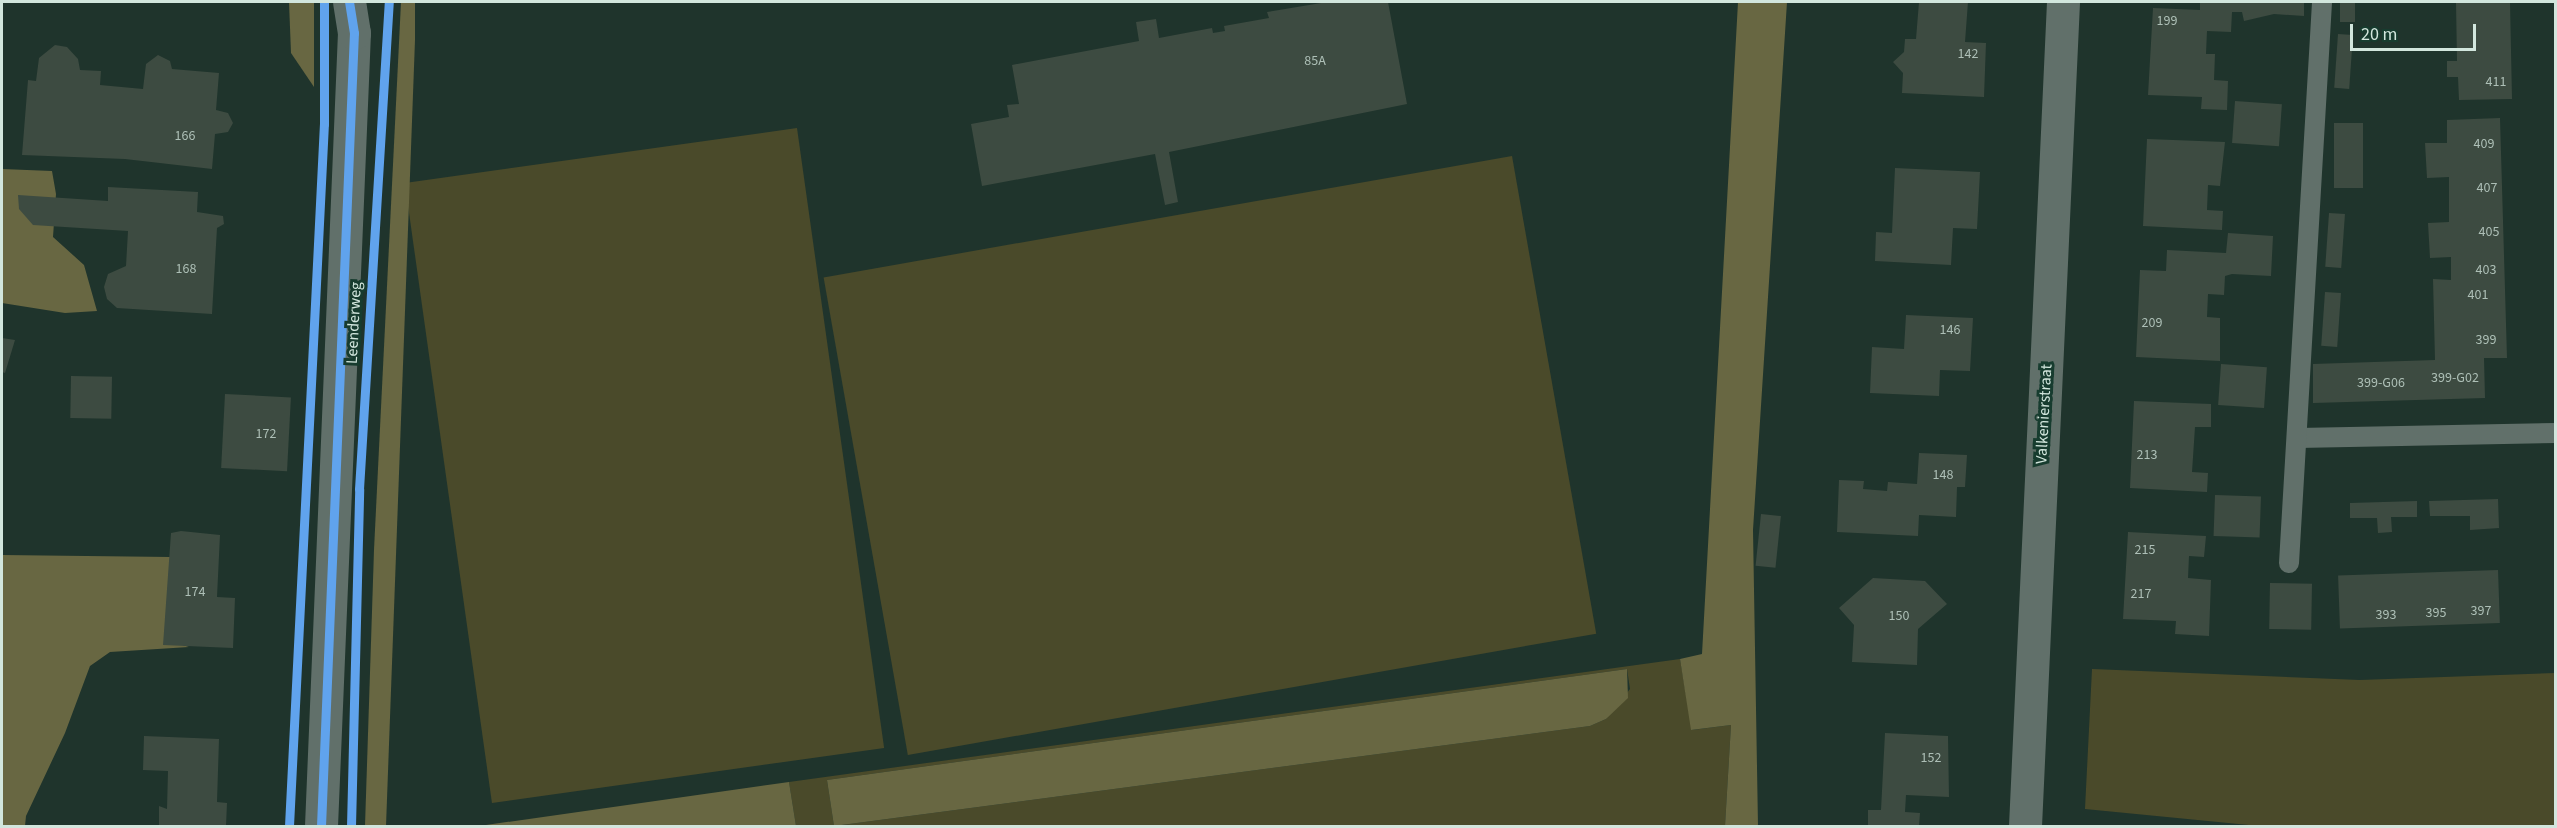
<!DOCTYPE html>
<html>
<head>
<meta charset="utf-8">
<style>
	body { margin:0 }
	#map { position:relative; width:2557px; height:828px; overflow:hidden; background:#1f342c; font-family:"Source Sans 3",sans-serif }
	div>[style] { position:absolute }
	.green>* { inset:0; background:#4a4a2a; transform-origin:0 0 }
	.forest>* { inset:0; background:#686742 }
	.building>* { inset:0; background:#3d4b41; transform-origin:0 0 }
	.service>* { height:20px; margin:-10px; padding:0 10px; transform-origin:10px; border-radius:10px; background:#61706a }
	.minor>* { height:33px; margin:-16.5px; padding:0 16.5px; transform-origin:16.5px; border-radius:16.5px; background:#61706a }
	.tertiary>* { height:33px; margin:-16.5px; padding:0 16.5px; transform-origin:16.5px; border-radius:16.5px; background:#61706a }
	.cycleway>* { height:9px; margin:-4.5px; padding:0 4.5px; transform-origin:4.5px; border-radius:4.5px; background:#60a3ed }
	span { translate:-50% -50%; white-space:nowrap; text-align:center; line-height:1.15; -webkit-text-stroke:6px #173c2f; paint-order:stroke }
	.number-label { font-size:14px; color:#adbfb6 }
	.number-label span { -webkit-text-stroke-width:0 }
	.street-label { font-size:16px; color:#d2e6dd }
	.frame { position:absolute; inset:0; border:3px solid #d2e6dd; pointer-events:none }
	.scale { position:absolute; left:2350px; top:24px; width:126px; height:27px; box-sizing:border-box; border:3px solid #d2e6dd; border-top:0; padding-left:8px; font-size:18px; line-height:21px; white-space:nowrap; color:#d2e6dd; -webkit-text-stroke:4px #173c2f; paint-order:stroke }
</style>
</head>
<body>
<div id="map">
	<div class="green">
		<i style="left:797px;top:128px;width:626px;height:396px;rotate:82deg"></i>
		<i style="left:1512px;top:156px;width:485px;height:699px;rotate:80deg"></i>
		<i style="clip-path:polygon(evenodd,1680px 659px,1692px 730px,1731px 725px,1725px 826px,796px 826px,789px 782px,1680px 659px,1627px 669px,1630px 689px,1606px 719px,1590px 726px,834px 826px,827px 780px,1627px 669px)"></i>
		<i style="clip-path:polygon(2092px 669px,2360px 680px,2555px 673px,2555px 826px,2259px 826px,2085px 809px)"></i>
	</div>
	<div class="forest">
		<i style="clip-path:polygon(289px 2px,314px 2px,314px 87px,291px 53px)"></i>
		<i style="clip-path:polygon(401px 2px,415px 2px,415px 40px,386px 826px,365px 826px,374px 550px)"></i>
		<i style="clip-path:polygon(1738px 2px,1787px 2px,1753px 530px,1758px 826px,1725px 826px,1731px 725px,1691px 730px,1680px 659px,1702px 654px)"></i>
		<i style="clip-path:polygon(2px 169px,52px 171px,56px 194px,53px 237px,84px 265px,97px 311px,65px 313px,2px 303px)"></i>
		<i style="clip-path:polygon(2px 555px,171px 557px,172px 642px,189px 647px,110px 652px,90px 666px,65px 733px,26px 816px,25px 826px,2px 826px)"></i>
		<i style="clip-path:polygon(1627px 669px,1628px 698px,1606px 719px,1590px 726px,834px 826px,827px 780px)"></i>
		<i style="clip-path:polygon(789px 782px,796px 826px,479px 826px)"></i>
	</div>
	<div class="building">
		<i style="clip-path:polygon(1327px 2px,1388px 2px,1407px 104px,1169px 152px,1178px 202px,1165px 205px,1155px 154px,982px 186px,971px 124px,1009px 117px,1007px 105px,1019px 104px,1012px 65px,1139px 41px,1136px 22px,1156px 19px,1159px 38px,1212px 28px,1213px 33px,1225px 31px,1224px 26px,1269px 18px,1267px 12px)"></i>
		<i style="clip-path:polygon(1919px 2px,1968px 2px,1965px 42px,1986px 43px,1984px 97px,1902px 93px,1903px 73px,1893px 62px,1904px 52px,1905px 39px,1916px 39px)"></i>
		<i style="clip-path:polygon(2200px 2px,2304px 2px,2304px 16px,2274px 14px,2244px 21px,2242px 12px,2232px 12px,2231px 32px,2207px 31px,2206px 54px,2215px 54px,2214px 80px,2228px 81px,2227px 110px,2201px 109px,2202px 97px,2148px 95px,2153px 8px,2200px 10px)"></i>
		<i style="left:2340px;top:2px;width:15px;height:20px"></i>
		<i style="clip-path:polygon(2456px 2px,2510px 2px,2512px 99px,2459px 100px,2458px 77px,2447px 77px,2447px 61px,2457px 61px)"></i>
		<i style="left:2338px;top:34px;width:15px;height:54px;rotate:4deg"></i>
		<i style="clip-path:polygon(55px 45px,67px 47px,78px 59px,80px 70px,101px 71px,100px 85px,143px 89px,146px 64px,158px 55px,170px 61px,172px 69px,219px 73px,216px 110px,228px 113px,233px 123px,228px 132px,215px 134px,212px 169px,125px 159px,22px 155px,28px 80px,36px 81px,39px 58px)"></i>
		<i style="left:2235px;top:101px;width:47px;height:42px;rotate:4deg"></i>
		<i style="clip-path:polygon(2500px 118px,2507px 358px,2484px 358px,2485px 398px,2313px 403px,2313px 364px,2435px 360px,2433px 279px,2451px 280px,2451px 257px,2430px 258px,2428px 223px,2449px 222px,2449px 177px,2427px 178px,2425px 143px,2447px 143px,2447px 120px)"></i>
		<i style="left:2334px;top:123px;width:29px;height:65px"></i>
		<i style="clip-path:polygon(2147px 139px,2225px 142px,2220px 186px,2208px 185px,2207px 210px,2223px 211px,2222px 230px,2143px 226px)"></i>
		<i style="clip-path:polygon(1895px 168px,1980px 172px,1977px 229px,1953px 228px,1951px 265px,1875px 261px,1876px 232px,1892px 233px)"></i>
		<i style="clip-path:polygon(108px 187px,198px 192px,197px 212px,223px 216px,224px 224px,217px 228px,212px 314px,117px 308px,107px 299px,104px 287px,108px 274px,126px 266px,128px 231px,33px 225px,19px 209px,18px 195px,108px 201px)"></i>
		<i style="left:2329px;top:213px;width:16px;height:54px;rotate:4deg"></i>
		<i style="clip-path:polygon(2228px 233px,2273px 236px,2271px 276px,2232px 274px,2225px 276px,2224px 295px,2208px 294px,2207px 317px,2220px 318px,2220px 361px,2136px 357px,2140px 270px,2166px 271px,2167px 250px,2226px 253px)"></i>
		<i style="left:2325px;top:292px;width:16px;height:54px;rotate:4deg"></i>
		<i style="clip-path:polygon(1906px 315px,1973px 318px,1970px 371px,1940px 370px,1939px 396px,1870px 393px,1872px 347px,1904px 349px)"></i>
		<i style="clip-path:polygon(2px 338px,15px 340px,5px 373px,2px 372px)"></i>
		<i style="left:2221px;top:364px;width:46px;height:41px;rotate:4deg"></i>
		<i style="left:71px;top:376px;width:41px;height:42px;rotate:1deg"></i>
		<i style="left:225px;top:394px;width:66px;height:74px;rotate:3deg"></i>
		<i style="clip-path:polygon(2134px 401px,2211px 404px,2211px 427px,2195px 427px,2192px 472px,2208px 473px,2207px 492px,2130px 488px)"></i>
		<i style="clip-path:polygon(1919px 453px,1967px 455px,1965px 487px,1957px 487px,1956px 517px,1919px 515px,1918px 536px,1837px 532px,1839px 480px,1864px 481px,1863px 489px,1887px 491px,1888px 482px,1917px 484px)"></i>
		<i style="left:2215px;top:495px;width:46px;height:41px;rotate:2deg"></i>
		<i style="clip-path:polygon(2498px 499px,2499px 528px,2470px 530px,2470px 516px,2430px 516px,2429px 501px)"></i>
		<i style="clip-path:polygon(2417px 501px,2417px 517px,2391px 517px,2392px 532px,2378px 533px,2377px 518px,2350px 518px,2350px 503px)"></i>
		<i style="left:1761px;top:514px;width:20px;height:52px;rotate:6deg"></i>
		<i style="clip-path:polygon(181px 531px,220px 535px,217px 597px,235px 598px,233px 648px,163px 645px,171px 533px)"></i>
		<i style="clip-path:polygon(2128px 532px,2206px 536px,2204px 557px,2189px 556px,2188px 578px,2211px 580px,2209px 636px,2175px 634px,2176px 621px,2123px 619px)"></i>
		<i style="left:2498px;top:570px;width:53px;height:160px;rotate:88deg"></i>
		<i style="clip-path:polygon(1873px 578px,1925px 581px,1947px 604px,1918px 629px,1917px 665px,1852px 662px,1854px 625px,1839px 608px)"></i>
		<i style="left:2270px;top:583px;width:42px;height:46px;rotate:1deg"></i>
		<i style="clip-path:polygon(1885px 733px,1948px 736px,1949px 797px,1906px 795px,1905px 812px,1920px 813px,1919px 826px,1868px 826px,1868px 810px,1881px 810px)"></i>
		<i style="clip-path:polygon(144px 736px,219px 739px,217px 802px,227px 803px,226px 826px,159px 826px,159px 806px,167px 809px,168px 771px,143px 770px)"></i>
	</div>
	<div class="service">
		<i style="left:2298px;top:438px;width:258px;rotate:-1.1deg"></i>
		<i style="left:2289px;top:563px;width:562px;rotate:-86.63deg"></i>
	</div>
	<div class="minor">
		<i style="left:2025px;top:826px;width:825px;rotate:-87.36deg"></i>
	</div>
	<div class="tertiary">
		<i style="left:321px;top:826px;width:794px;rotate:-87.62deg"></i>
		<i style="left:354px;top:33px;width:31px;rotate:-99deg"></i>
	</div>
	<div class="cycleway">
		<i style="left:289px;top:826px;width:703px;rotate:-87.15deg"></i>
		<i style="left:324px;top:124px;width:122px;rotate:-90deg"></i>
		<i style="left:321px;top:826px;width:794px;rotate:-87.62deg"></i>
		<i style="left:354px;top:33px;width:31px;rotate:-99deg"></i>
		<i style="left:351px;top:826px;width:337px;rotate:-88.6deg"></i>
		<i style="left:359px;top:489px;width:488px;rotate:-86.5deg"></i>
	</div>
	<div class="number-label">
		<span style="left:2167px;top:21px">199</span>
		<span style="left:1968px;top:54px">142</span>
		<span style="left:1315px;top:61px">85A</span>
		<span style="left:2496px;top:82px">411</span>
		<span style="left:185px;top:136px">166</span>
		<span style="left:2484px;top:144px">409</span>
		<span style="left:2487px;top:188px">407</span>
		<span style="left:2489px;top:232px">405</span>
		<span style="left:186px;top:269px">168</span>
		<span style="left:2486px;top:270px">403</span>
		<span style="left:2478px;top:295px">401</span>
		<span style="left:2152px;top:323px">209</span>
		<span style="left:1950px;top:330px">146</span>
		<span style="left:2486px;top:340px">399</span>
		<span style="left:2455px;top:378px">399-G02</span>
		<span style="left:2381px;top:383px">399-G06</span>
		<span style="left:266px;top:434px">172</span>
		<span style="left:2147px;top:455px">213</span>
		<span style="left:1943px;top:475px">148</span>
		<span style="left:2145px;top:550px">215</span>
		<span style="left:195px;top:592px">174</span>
		<span style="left:2141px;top:594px">217</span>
		<span style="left:2481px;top:611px">397</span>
		<span style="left:2436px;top:613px">395</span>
		<span style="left:2386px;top:615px">393</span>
		<span style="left:1899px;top:616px">150</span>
		<span style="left:1931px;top:758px">152</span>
	</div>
	<div class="street-label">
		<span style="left:354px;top:323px;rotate:-87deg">Leenderweg</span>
		<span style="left:2044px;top:414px;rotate:-87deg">Valkenierstraat</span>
	</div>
	<div class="frame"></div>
	<div class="scale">20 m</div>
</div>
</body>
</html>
